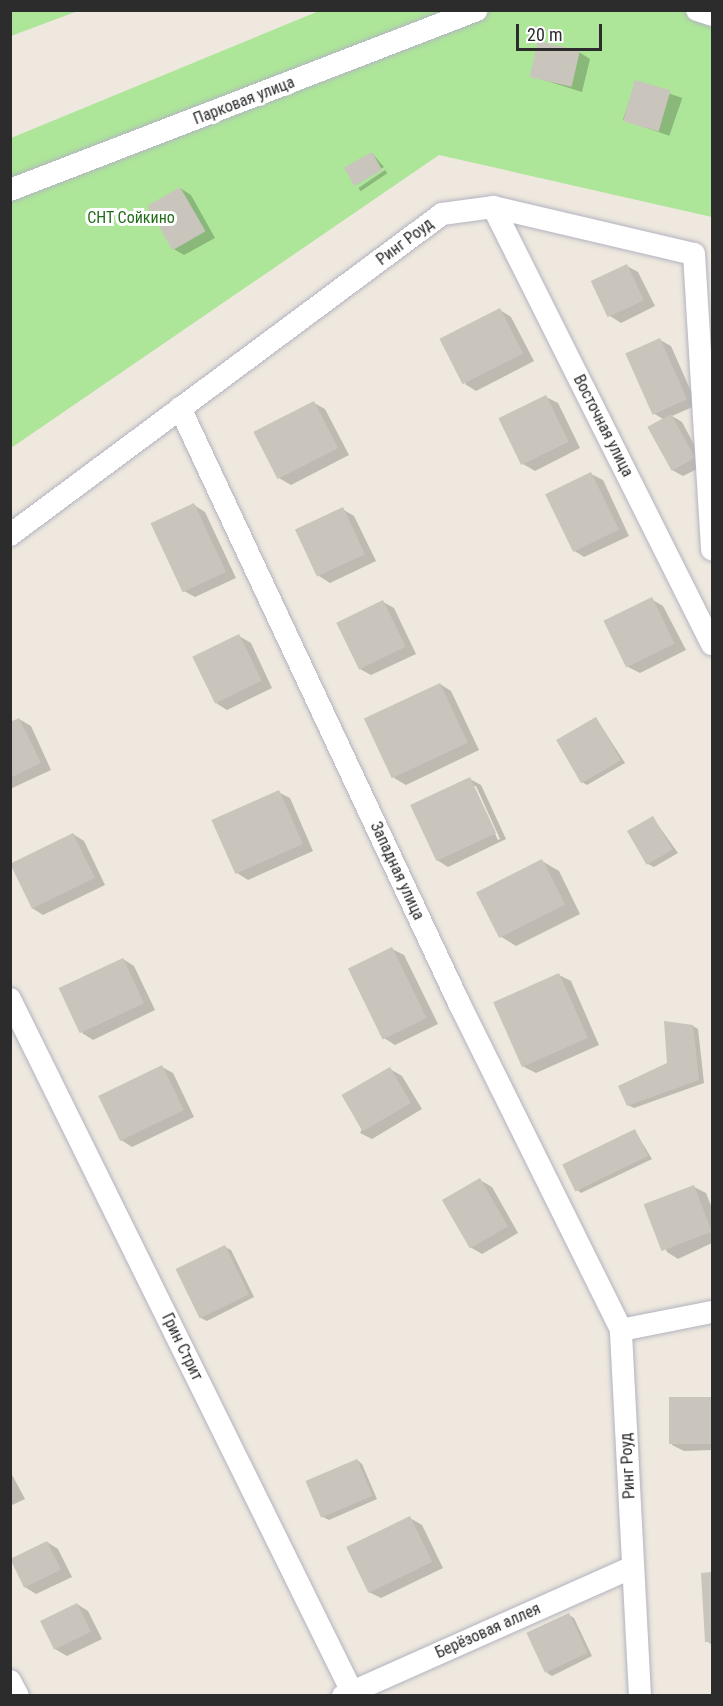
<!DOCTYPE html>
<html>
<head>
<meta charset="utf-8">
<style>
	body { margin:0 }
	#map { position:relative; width:723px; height:1706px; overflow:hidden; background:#eee8de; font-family:"Roboto Condensed",sans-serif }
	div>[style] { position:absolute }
	.green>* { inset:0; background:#ade599 }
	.shadow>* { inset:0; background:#0003; transform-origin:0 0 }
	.building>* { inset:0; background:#c9c5bd; transform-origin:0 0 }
	.roads { filter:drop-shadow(0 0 2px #b2b3c0) drop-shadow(0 0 2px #b2b3c0) }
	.street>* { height:22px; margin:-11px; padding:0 11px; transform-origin:11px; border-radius:11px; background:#fff }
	span { translate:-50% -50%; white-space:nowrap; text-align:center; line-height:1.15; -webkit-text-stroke:6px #fff; paint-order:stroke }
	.street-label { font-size:16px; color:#2c2c2c }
	.park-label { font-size:16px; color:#236c19 }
	.frame { position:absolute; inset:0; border:12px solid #2c2c2c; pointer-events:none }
	.scale { position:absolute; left:516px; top:24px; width:86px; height:27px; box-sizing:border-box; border:3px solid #2c2c2c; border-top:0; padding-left:8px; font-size:18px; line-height:21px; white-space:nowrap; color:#2c2c2c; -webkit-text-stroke:4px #fff; paint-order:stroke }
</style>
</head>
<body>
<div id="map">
	<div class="green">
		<i style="clip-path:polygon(11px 10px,78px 10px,78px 11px,11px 36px)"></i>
		<i style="clip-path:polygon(319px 11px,712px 11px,712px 217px,439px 155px,11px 448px,11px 138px)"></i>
	</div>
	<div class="shadow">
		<i style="clip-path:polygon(579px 52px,590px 59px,582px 92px,531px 76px)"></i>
		<i style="left:636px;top:82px;width:49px;height:40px;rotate:19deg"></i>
		<i style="clip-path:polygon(372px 153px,384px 167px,356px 184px,346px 167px)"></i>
		<i style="left:385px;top:170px;width:4px;height:32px;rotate:56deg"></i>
		<i style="clip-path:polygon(180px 188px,191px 195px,215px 238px,184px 255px,172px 248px)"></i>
		<i style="clip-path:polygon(627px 266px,638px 272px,655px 306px,621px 323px,610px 316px)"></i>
		<i style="clip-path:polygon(500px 310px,511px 317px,534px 361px,476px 391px,465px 384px)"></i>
		<i style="clip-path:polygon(660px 340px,671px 346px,697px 405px,672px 416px,682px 422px,705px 465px,683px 476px,672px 470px,663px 419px,653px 413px)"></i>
		<i style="clip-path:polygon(546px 397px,558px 403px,580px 448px,535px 471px,523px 464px)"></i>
		<i style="clip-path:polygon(314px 403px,325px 409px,349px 455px,291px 485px,279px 478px)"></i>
		<i style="clip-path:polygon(591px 474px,603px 480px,629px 536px,584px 557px,573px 550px)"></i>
		<i style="clip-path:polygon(194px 505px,205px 512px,236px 578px,195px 597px,184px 591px)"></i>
		<i style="clip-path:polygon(342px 509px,354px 516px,376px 561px,330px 583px,319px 576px)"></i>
		<i style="clip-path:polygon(651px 599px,663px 606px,686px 650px,640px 673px,628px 667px)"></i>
		<i style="clip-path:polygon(383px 602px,394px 608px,416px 654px,371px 675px,360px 669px)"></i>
		<i style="clip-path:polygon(239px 636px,251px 643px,272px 688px,227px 710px,216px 703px)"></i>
		<i style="clip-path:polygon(440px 684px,451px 691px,479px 750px,406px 785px,394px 778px)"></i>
		<i style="clip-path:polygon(596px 718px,625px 763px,587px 785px,582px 782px)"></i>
		<i style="clip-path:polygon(19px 719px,31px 726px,51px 770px,10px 789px,10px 723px)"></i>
		<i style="clip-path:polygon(evenodd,470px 779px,481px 785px,506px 839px,448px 867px,437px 860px,470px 779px,473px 786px,476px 786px,500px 839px,498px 840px,473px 786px)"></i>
		<i style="clip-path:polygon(278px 792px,290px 798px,313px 851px,248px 880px,237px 873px)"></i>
		<i style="clip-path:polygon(653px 818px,678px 853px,654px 867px,648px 864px)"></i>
		<i style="clip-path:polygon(73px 834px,84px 841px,105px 885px,43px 915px,32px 908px)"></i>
		<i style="clip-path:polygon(542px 861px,559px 871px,580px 914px,516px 946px,500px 936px)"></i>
		<i style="clip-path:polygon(392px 949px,404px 955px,438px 1024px,395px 1045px,384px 1038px)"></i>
		<i style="clip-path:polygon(123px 959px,134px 966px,155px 1010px,93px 1040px,82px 1033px)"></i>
		<i style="clip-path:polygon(559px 975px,571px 981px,599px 1045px,536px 1073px,524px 1067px)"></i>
		<i style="clip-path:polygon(693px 1026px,698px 1029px,704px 1083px,634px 1108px,628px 1105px,668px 1064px)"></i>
		<i style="clip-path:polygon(162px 1067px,173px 1073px,194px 1117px,132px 1147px,121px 1140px)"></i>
		<i style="clip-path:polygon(390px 1069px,402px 1076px,422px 1109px,372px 1139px,360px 1133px)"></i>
		<i style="clip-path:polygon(635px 1131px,652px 1159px,581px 1193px,576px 1189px)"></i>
		<i style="clip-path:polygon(480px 1180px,492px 1187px,518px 1233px,482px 1254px,470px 1247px,444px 1201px)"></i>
		<i style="clip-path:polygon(694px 1187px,706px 1193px,712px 1208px,712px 1243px,678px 1259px,667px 1252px,647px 1209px)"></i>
		<i style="clip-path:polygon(225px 1247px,231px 1250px,254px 1297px,207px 1321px,201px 1318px)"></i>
		<i style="clip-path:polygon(712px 1399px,712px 1450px,684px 1451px,672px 1445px,671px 1400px)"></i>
		<i style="clip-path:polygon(357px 1460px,362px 1464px,377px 1499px,329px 1520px,323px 1517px)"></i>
		<i style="clip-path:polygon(10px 1471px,25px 1499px,10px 1506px)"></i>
		<i style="clip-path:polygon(410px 1518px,422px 1525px,443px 1568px,381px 1598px,369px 1592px)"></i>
		<i style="clip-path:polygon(47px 1542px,58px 1549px,72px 1577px,36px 1594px,25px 1587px)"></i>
		<i style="clip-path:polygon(712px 1573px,712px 1645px,707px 1641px,703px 1574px)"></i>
		<i style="clip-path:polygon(77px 1604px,88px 1611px,102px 1639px,67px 1656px,55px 1649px)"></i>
		<i style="clip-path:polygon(569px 1615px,574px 1618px,592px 1656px,552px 1676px,547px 1673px)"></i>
	</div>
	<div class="building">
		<i style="left:538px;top:41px;width:43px;height:37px;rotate:13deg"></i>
		<i style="left:635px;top:80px;width:37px;height:43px;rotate:16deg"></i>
		<i style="left:372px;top:152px;width:21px;height:32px;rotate:61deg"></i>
		<i style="left:180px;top:187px;width:51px;height:38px;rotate:60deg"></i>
		<i style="left:627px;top:264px;width:40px;height:40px;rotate:65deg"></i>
		<i style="left:500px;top:308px;width:51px;height:68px;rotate:63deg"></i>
		<i style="left:660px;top:338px;width:67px;height:38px;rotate:66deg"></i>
		<i style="left:546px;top:395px;width:52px;height:53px;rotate:64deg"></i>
		<i style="left:314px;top:401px;width:53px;height:68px;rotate:63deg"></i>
		<i style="left:671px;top:414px;width:50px;height:27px;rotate:61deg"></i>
		<i style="left:591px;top:472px;width:64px;height:51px;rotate:64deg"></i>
		<i style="left:194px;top:503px;width:76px;height:48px;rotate:65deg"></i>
		<i style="left:343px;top:507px;width:52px;height:53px;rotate:65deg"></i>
		<i style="left:652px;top:597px;width:52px;height:54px;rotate:64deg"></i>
		<i style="left:383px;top:600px;width:52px;height:52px;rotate:64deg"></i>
		<i style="left:239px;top:634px;width:52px;height:52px;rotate:64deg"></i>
		<i style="left:440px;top:683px;width:66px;height:84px;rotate:65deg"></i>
		<i style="left:596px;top:717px;width:50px;height:46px;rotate:60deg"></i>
		<i style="clip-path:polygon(19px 718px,41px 763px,10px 778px,10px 722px)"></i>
		<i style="left:470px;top:777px;width:62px;height:66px;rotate:65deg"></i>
		<i style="left:279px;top:790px;width:59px;height:74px;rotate:66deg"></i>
		<i style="left:653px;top:816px;width:39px;height:30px;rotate:60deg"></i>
		<i style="left:73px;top:833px;width:50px;height:70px;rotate:64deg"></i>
		<i style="left:542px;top:859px;width:51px;height:74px;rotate:63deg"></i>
		<i style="left:392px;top:947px;width:79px;height:49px;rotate:64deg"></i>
		<i style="left:123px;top:958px;width:50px;height:71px;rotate:65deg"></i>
		<i style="left:559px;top:973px;width:71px;height:72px;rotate:66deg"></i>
		<i style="clip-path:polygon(664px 1021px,693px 1025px,699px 1080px,627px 1106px,618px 1086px,667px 1063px)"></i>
		<i style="left:162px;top:1065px;width:50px;height:71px;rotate:64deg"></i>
		<i style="left:390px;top:1067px;width:42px;height:56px;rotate:60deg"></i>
		<i style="left:635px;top:1129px;width:30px;height:81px;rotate:64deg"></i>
		<i style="left:480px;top:1178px;width:56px;height:44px;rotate:60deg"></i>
		<i style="left:694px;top:1185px;width:50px;height:54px;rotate:69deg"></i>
		<i style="left:225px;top:1245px;width:55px;height:55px;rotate:64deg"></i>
		<i style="left:712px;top:1397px;width:47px;height:43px;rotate:90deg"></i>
		<i style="left:357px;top:1459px;width:40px;height:56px;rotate:67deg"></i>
		<i style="left:410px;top:1516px;width:51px;height:71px;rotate:64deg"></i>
		<i style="left:47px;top:1541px;width:32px;height:41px;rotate:64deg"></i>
		<i style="clip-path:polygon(712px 1572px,712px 1642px,705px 1642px,701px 1573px)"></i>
		<i style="left:77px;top:1603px;width:32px;height:41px;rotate:64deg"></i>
		<i style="left:569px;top:1613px;width:44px;height:47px;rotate:65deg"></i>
	</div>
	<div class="roads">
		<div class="street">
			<i style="left:697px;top:10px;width:16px;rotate:18deg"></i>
			<i style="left:10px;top:190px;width:500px;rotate:-21.08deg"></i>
			<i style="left:493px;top:207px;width:489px;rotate:63.4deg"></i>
			<i style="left:180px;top:408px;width:657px;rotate:64.88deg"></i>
			<i style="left:459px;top:1003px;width:365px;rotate:63.6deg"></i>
			<i style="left:10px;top:535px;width:538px;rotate:-36.61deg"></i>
			<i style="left:442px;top:214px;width:51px;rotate:-7.8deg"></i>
			<i style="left:493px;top:207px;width:206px;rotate:13.2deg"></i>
			<i style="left:694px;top:254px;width:296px;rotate:86.5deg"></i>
			<i style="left:10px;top:999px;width:777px;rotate:63.73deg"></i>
			<i style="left:10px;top:1681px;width:17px;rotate:62deg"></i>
			<i style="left:343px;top:1696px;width:317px;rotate:-24deg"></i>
			<i style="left:640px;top:1696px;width:366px;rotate:-93deg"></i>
			<i style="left:621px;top:1330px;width:93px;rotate:-11.2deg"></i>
		</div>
	</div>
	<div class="street-label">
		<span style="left:244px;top:101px;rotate:-21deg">Парковая улица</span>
		<span style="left:405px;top:242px;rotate:-37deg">Ринг Роуд</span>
		<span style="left:603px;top:426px;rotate:63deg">Восточная улица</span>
		<span style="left:397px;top:871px;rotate:65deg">Западная улица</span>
		<span style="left:182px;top:1347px;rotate:64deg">Грин Стрит</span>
		<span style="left:628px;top:1466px;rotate:-93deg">Ринг Роуд</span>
		<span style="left:488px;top:1631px;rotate:-24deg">Берёзовая аллея</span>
	</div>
	<div class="park-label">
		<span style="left:131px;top:218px">СНТ Сойкино</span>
	</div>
	<div class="frame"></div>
	<div class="scale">20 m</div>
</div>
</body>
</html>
